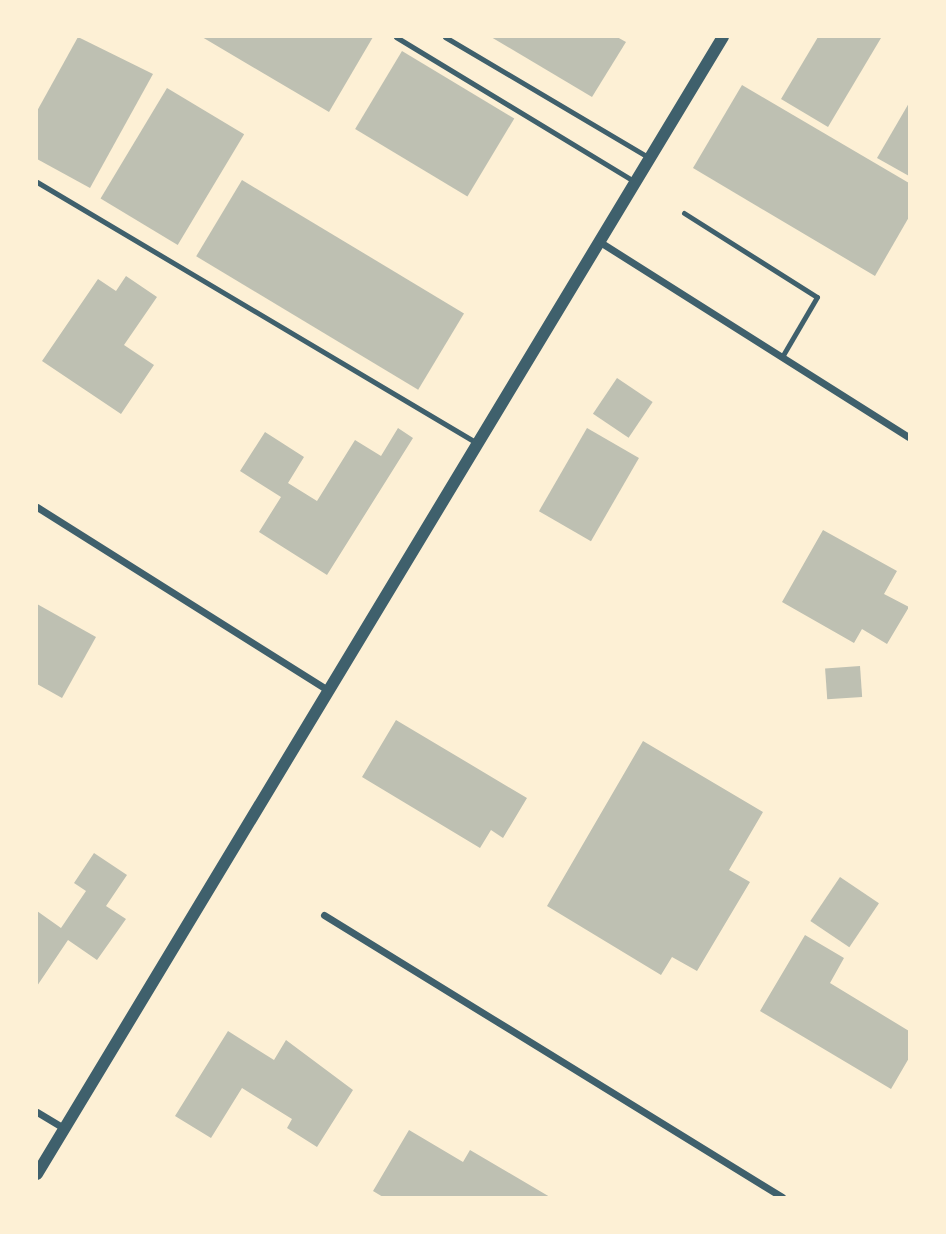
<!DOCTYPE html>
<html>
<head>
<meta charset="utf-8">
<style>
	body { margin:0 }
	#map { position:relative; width:946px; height:1234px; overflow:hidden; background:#fdf0d5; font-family:Lato,sans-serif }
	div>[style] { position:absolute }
	.building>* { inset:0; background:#bec0b2; transform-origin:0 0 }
	.service>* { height:5px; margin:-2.5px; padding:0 2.5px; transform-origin:2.5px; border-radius:2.5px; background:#3f606c }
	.minor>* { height:7px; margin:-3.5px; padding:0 3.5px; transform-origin:3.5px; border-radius:3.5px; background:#3f606c }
	.tertiary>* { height:12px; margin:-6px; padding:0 6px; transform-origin:6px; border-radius:6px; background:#3f606c }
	span { translate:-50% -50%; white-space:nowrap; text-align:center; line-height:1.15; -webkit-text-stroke:7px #fdf0d5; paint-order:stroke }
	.frame { position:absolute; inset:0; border:38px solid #fdf0d5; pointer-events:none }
</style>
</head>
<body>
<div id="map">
	<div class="building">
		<i style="clip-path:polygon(78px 37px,153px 74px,90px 188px,37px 159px,37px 111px)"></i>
		<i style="clip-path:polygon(202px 37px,373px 37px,329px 112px)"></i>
		<i style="clip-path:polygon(491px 37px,617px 37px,626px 42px,592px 97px)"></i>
		<i style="clip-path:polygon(818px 37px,881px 38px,828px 127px,781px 99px)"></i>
		<i style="left:402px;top:51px;width:131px;height:91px;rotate:31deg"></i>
		<i style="clip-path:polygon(742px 85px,909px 183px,909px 217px,875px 276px,693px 168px)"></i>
		<i style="left:167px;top:88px;width:90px;height:129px;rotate:31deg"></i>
		<i style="clip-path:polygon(909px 103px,909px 176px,877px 158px)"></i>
		<i style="left:242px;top:180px;width:259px;height:89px;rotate:31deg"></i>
		<i style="clip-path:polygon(126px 276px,157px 297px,124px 345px,154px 365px,121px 414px,42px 361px,98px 279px,116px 291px)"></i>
		<i style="left:617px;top:378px;width:43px;height:43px;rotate:34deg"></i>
		<i style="clip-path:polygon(398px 428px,413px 438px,327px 575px,259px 532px,281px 497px,240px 471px,265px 432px,304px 457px,288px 483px,317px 501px,355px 440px,381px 456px)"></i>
		<i style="left:587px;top:428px;width:60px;height:96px;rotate:30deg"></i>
		<i style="clip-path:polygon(823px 530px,897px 571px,884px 594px,909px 607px,887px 644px,862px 629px,854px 643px,782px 602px)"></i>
		<i style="clip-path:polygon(37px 604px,96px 637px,62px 698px,37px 684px)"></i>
		<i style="left:860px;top:666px;width:31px;height:35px;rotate:86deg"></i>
		<i style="clip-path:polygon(396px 720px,527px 798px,503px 838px,491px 830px,480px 848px,362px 777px)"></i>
		<i style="clip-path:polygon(643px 741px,763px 812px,729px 870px,750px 882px,697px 971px,672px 957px,661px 975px,547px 906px)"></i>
		<i style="clip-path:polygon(94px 853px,127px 875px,106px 906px,126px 919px,97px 960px,68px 940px,37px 986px,37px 911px,61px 928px,86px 891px,74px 883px)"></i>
		<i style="left:840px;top:877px;width:47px;height:53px;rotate:34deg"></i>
		<i style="clip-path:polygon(805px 935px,844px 958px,830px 983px,909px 1031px,909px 1058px,891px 1089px,760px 1011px)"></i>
		<i style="clip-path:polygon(228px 1031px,274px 1060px,286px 1040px,353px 1090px,317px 1147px,287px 1128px,292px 1119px,242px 1088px,211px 1138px,175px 1116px)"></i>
		<i style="clip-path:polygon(409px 1130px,463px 1162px,470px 1150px,550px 1197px,383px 1197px,373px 1191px)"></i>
	</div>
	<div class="service">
		<i style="left:396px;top:37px;width:280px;rotate:31.2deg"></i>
		<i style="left:445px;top:37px;width:238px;rotate:30.6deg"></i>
		<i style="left:37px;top:182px;width:512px;rotate:30.68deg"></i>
		<i style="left:684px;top:213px;width:157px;rotate:32.3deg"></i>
		<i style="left:817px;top:297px;width:69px;rotate:120.3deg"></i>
	</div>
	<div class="minor">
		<i style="left:600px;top:242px;width:365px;rotate:32.3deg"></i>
		<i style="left:37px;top:507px;width:344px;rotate:32.2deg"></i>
		<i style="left:324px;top:915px;width:538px;rotate:31.62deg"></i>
		<i style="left:37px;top:1112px;width:33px;rotate:31deg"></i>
	</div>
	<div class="tertiary">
		<i style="left:37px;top:1174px;width:1328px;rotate:-58.9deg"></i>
	</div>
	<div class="frame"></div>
</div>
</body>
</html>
